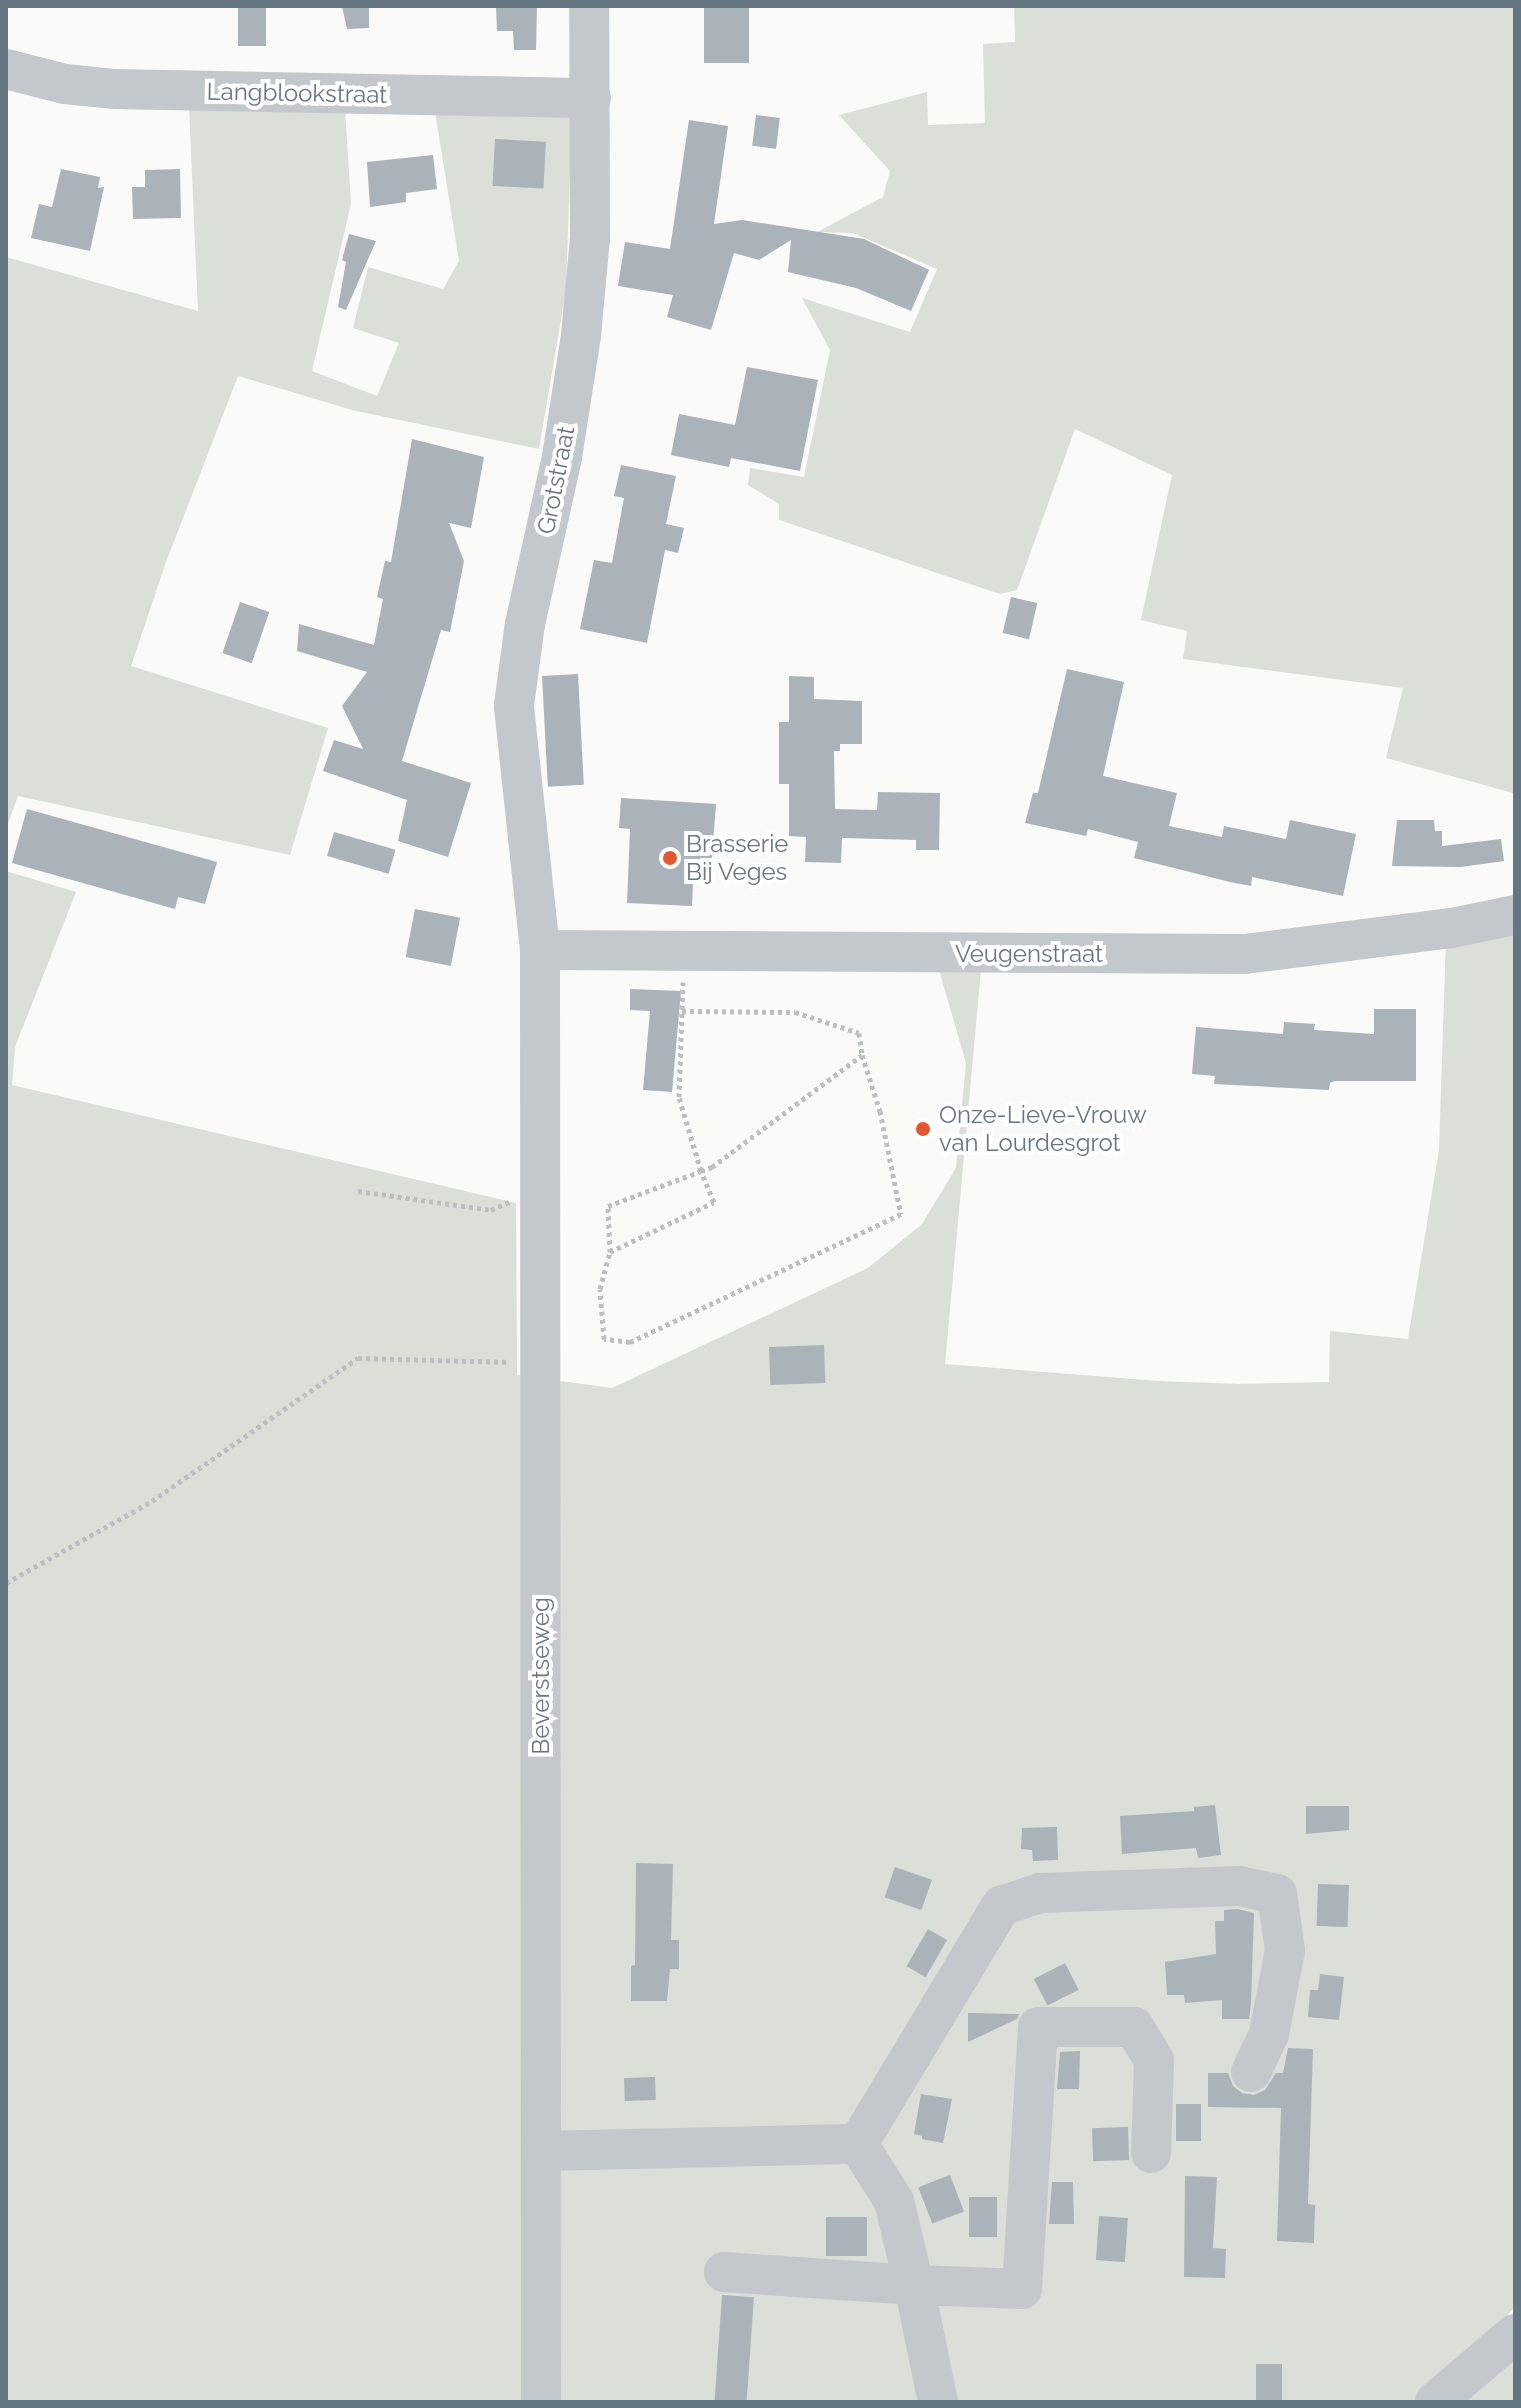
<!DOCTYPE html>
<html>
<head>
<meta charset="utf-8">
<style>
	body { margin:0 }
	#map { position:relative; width:1521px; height:2408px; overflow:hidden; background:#fafaf8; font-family:Raleway,sans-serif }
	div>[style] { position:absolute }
	.green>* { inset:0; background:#dadfd7 }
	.building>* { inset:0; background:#aab3b9; transform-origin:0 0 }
	.path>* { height:5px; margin-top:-2.5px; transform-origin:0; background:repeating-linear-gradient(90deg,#bbbfc2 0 4px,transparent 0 8px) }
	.minor>* { height:40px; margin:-20px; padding:0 20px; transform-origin:20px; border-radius:20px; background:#c3c8cc }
	.dots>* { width:22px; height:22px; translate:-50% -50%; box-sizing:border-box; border:4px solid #fff; border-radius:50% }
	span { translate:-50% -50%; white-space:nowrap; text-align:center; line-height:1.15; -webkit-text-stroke:8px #fff; paint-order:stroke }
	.street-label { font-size:24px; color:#657683 }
	.poi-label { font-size:24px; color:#657683 }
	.left { translate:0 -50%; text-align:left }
	.frame { position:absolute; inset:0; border:8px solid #657683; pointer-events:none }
</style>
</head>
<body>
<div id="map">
	<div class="green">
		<i style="clip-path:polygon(1014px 6px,1515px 6px,1515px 810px,1513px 793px,1386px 758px,1403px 688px,1183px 659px,1187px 631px,1141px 620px,1172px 475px,1075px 429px,1017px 590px,1000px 594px,779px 520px,779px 504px,748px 485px,750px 468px,804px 477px,830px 350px,802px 298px,910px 332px,937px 269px,853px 233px,817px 232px,883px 197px,890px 171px,839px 115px,927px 92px,928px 125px,985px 123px,983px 44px,1015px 42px)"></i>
		<i style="clip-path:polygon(434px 105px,572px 113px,566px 290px,539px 449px,352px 410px,238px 376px,166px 562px,131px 666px,328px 728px,290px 855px,18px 796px,6px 829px,6px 257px,198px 311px,189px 106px,345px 109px,351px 204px,312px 371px,377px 396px,399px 343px,353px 328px,368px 267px,443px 289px,459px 261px)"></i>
		<i style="clip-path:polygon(6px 871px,76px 892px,15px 1047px,12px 1085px,516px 1203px,517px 1375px,612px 1388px,868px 1268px,922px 1224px,956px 1168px,966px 1063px,939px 970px,981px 970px,945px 1364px,1158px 1381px,1239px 1384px,1329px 1382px,1330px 1331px,1408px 1339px,1439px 1150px,1446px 938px,1515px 926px,1515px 2307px,1439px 2389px,1411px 2402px,6px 2402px)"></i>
		<i style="clip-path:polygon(1515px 2357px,1515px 2402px,1461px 2402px)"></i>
	</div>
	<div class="building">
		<i style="left:238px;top:6px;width:28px;height:40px"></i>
		<i style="clip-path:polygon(342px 6px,369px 6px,369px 28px,347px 29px)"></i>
		<i style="clip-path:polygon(496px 6px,537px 6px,536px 50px,514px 50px,513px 31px,497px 31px)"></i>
		<i style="left:704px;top:6px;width:45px;height:57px"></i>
		<i style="left:756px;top:115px;width:24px;height:31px;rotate:7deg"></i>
		<i style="clip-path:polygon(689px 120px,728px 126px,714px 224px,742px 220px,864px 239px,929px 270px,911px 311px,856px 288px,788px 272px,791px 240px,759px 260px,734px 253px,711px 330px,667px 317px,673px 295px,618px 286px,625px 242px,670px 249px)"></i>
		<i style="left:495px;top:139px;width:51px;height:47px;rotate:3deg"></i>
		<i style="clip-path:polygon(433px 155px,437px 189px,406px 193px,406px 202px,370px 207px,367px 162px)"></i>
		<i style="clip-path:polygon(61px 169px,100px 177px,98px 188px,104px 187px,90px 251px,31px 238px,39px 204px,52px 207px)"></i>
		<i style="clip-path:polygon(180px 169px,181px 218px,133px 219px,132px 187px,145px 187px,145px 170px)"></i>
		<i style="clip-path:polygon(349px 234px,376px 241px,346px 310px,338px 307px,346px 262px,342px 260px)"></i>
		<i style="clip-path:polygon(747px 367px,818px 380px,800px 471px,731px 458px,729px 467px,671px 455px,679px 414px,735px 425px)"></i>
		<i style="clip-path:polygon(412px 439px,484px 457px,471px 528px,449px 523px,464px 561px,450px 632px,441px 630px,402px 761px,471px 783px,448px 857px,398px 841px,407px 800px,323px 771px,334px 740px,363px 749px,342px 706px,367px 672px,297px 651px,299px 624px,374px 645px,383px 599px,377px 597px,385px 561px,391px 562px)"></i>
		<i style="clip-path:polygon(621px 465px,676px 476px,666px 524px,684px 528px,678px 553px,665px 550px,647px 643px,580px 629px,594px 560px,612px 563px,624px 498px,614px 496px)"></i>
		<i style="left:1011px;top:597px;width:27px;height:37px;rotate:13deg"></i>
		<i style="left:240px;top:602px;width:31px;height:54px;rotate:19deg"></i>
		<i style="clip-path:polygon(1067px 669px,1124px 682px,1103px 776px,1177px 793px,1169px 826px,1222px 837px,1224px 826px,1286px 839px,1290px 820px,1356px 834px,1343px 896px,1252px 877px,1251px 886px,1230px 882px,1134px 858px,1138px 842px,1088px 829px,1086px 836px,1025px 823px,1033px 793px,1038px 793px)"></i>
		<i style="left:578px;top:674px;width:111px;height:36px;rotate:87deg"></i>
		<i style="clip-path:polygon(789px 676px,814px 677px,814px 699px,862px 701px,862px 744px,840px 744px,840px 751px,834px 751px,835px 809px,877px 810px,878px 792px,940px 793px,939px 850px,916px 850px,916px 840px,842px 838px,841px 863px,805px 862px,806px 837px,789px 836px,789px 784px,779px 784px,779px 722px,789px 722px)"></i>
		<i style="clip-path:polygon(621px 798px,716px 804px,710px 881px,693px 883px,692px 906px,627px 903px,630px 829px,619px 828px)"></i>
		<i style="clip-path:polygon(27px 809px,217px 862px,205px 904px,178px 897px,175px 909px,12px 863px)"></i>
		<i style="clip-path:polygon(1397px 820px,1434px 820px,1435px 831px,1442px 831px,1442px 846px,1501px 839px,1504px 861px,1461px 867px,1392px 866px)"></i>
		<i style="left:334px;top:832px;width:64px;height:25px;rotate:16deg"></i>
		<i style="left:415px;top:909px;width:46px;height:49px;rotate:11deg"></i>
		<i style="clip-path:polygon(630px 989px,681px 991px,672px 1092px,643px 1090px,650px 1011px,630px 1010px)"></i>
		<i style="clip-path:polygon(1374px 1009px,1416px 1009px,1416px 1081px,1335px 1081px,1330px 1083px,1329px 1090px,1214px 1084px,1215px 1076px,1192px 1074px,1196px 1027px,1283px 1034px,1284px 1022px,1315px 1024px,1314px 1030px,1374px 1034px)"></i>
		<i style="left:824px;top:1345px;width:38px;height:55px;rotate:88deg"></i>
		<i style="clip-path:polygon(1215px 1805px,1221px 1855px,1198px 1858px,1196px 1848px,1122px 1854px,1120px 1816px,1194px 1811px,1194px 1807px)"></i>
		<i style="clip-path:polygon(1306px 1806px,1349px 1806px,1349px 1830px,1306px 1834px)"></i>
		<i style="clip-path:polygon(1057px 1827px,1058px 1860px,1033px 1861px,1032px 1850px,1021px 1849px,1022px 1828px)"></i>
		<i style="clip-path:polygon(636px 1863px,673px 1864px,671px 1940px,679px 1940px,679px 1969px,670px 1969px,667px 2001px,631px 2001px,631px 1966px,635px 1965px)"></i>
		<i style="left:895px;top:1867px;width:39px;height:32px;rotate:19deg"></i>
		<i style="left:1318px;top:1884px;width:31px;height:42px;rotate:2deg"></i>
		<i style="clip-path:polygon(1237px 1909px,1254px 1913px,1251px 2003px,1249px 2019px,1222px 2019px,1222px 2000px,1185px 2003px,1184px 1995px,1167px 1995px,1165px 1962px,1216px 1954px,1215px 1921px,1224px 1921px,1224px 1910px)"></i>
		<i style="left:928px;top:1929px;width:22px;height:43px;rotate:30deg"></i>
		<i style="left:1065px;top:1963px;width:30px;height:35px;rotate:63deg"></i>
		<i style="clip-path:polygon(1320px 1974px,1344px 1977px,1339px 2020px,1308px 2017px,1310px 1990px,1318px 1990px)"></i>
		<i style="clip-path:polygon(968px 2013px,1019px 2014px,1017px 2019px,968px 2042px)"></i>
		<i style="clip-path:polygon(1288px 2048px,1313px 2049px,1308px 2204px,1315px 2205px,1314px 2243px,1277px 2241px,1281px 2108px,1208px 2107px,1208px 2073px,1228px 2073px,1233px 2086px,1242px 2093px,1254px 2095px,1265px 2090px,1276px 2073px,1283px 2073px)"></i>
		<i style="clip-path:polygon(1080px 2051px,1079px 2089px,1057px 2089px,1060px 2052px)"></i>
		<i style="left:655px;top:2077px;width:23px;height:31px;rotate:88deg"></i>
		<i style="clip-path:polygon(921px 2094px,952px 2099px,943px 2143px,922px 2139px,922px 2136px,914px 2134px)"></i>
		<i style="left:1176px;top:2104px;width:25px;height:37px"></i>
		<i style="left:1128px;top:2127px;width:33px;height:36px;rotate:88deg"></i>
		<i style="left:950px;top:2175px;width:39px;height:34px;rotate:69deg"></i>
		<i style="clip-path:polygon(1185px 2176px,1217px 2177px,1213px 2248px,1226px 2249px,1225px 2278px,1184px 2277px)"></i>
		<i style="clip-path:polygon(1052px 2182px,1073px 2182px,1074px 2224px,1049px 2224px)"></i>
		<i style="left:997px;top:2197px;width:40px;height:28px;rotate:90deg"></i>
		<i style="left:1099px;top:2216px;width:29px;height:44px;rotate:4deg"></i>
		<i style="left:826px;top:2217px;width:41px;height:39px"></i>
		<i style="left:722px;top:2295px;width:32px;height:107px;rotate:4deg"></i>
		<i style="left:1282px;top:2364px;width:38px;height:26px;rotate:90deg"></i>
	</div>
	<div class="path">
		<i style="left:682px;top:1011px;width:113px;rotate:0.5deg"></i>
		<i style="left:795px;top:1012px;width:67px;rotate:18.2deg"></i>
		<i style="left:859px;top:1033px;width:22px;rotate:82deg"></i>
		<i style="left:358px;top:1191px;width:134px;rotate:8.1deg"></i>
		<i style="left:491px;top:1210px;width:20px;rotate:-24deg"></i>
		<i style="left:610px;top:1252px;width:46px;rotate:-92.5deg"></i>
		<i style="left:608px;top:1206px;width:99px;rotate:-20.6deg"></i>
		<i style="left:701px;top:1171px;width:12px;rotate:-20deg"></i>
		<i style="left:712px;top:1167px;width:187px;rotate:-36.7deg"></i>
		<i style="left:862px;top:1055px;width:59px;rotate:72.2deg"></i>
		<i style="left:880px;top:1111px;width:105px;rotate:78.5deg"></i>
		<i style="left:901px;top:1214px;width:300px;rotate:154.7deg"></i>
		<i style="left:630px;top:1342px;width:26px;rotate:-173deg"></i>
		<i style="left:604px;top:1339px;width:50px;rotate:-94.6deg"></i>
		<i style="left:600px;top:1289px;width:38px;rotate:-75deg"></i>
		<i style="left:610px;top:1252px;width:115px;rotate:-25.7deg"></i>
		<i style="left:714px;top:1202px;width:34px;rotate:-113deg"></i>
		<i style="left:701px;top:1171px;width:77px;rotate:-106.6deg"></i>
		<i style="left:679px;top:1097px;width:115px;rotate:-88deg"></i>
		<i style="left:6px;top:1583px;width:167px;rotate:-29.3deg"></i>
		<i style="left:152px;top:1501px;width:251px;rotate:-34.8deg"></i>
		<i style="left:358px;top:1358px;width:152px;rotate:1.5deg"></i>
	</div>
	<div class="minor">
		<i style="left:6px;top:69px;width:61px;rotate:14.3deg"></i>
		<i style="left:65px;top:84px;width:48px;rotate:5.9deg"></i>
		<i style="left:113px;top:89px;width:478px;rotate:1.1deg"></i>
		<i style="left:540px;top:950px;width:705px;rotate:0.33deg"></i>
		<i style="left:1245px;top:954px;width:209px;rotate:-7.2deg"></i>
		<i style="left:1452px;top:928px;width:64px;rotate:-11.7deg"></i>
		<i style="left:858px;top:2144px;width:278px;rotate:-59deg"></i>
		<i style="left:1001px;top:1906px;width:41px;rotate:-18.4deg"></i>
		<i style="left:1040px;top:1893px;width:199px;rotate:-2deg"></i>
		<i style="left:1239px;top:1886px;width:39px;rotate:12deg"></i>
		<i style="left:1277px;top:1894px;width:57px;rotate:81.9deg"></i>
		<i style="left:1285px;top:1950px;width:86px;rotate:100.8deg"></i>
		<i style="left:1269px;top:2034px;width:42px;rotate:115.3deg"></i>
		<i style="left:541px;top:2151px;width:317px;rotate:-1.3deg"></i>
		<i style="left:858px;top:2144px;width:67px;rotate:57.7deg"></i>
		<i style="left:894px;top:2201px;width:86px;rotate:76.6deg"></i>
		<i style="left:914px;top:2285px;width:108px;rotate:2.1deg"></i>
		<i style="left:1022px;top:2289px;width:262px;rotate:-86.5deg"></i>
		<i style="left:1038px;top:2027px;width:96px"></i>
		<i style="left:1134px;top:2027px;width:39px;rotate:59deg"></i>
		<i style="left:1154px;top:2060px;width:93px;rotate:91.8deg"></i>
		<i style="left:724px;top:2272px;width:190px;rotate:3.9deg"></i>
		<i style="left:914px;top:2285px;width:119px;rotate:78.4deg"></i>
		<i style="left:541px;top:2402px;width:1452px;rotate:-90.04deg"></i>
		<i style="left:540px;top:950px;width:246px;rotate:-96.1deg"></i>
		<i style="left:514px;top:705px;width:82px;rotate:-82.3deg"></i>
		<i style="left:525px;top:624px;width:171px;rotate:-77.5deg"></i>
		<i style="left:562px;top:457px;width:123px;rotate:-81.1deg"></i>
		<i style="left:581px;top:335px;width:97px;rotate:-84.7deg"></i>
		<i style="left:590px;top:238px;width:232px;rotate:-90.2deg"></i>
		<i style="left:1435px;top:2402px;width:105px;rotate:-40.4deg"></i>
	</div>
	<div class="dots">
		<i style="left:670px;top:858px;background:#e4572e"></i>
		<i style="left:923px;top:1129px;background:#e4572e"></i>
	</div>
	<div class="street-label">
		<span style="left:297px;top:93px;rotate:1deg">Langblookstraat</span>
		<span style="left:556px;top:480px;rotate:-79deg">Grotstraat</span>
		<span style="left:1029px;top:954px">Veugenstraat</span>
		<span style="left:541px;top:1676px;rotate:-90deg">Beverstseweg</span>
	</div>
	<div class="poi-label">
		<span class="left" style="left:686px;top:858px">Brasserie<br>Bij Veges</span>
		<span class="left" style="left:939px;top:1129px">Onze-Lieve-Vrouw<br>van Lourdesgrot</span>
	</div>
	<div class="frame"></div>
</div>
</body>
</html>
